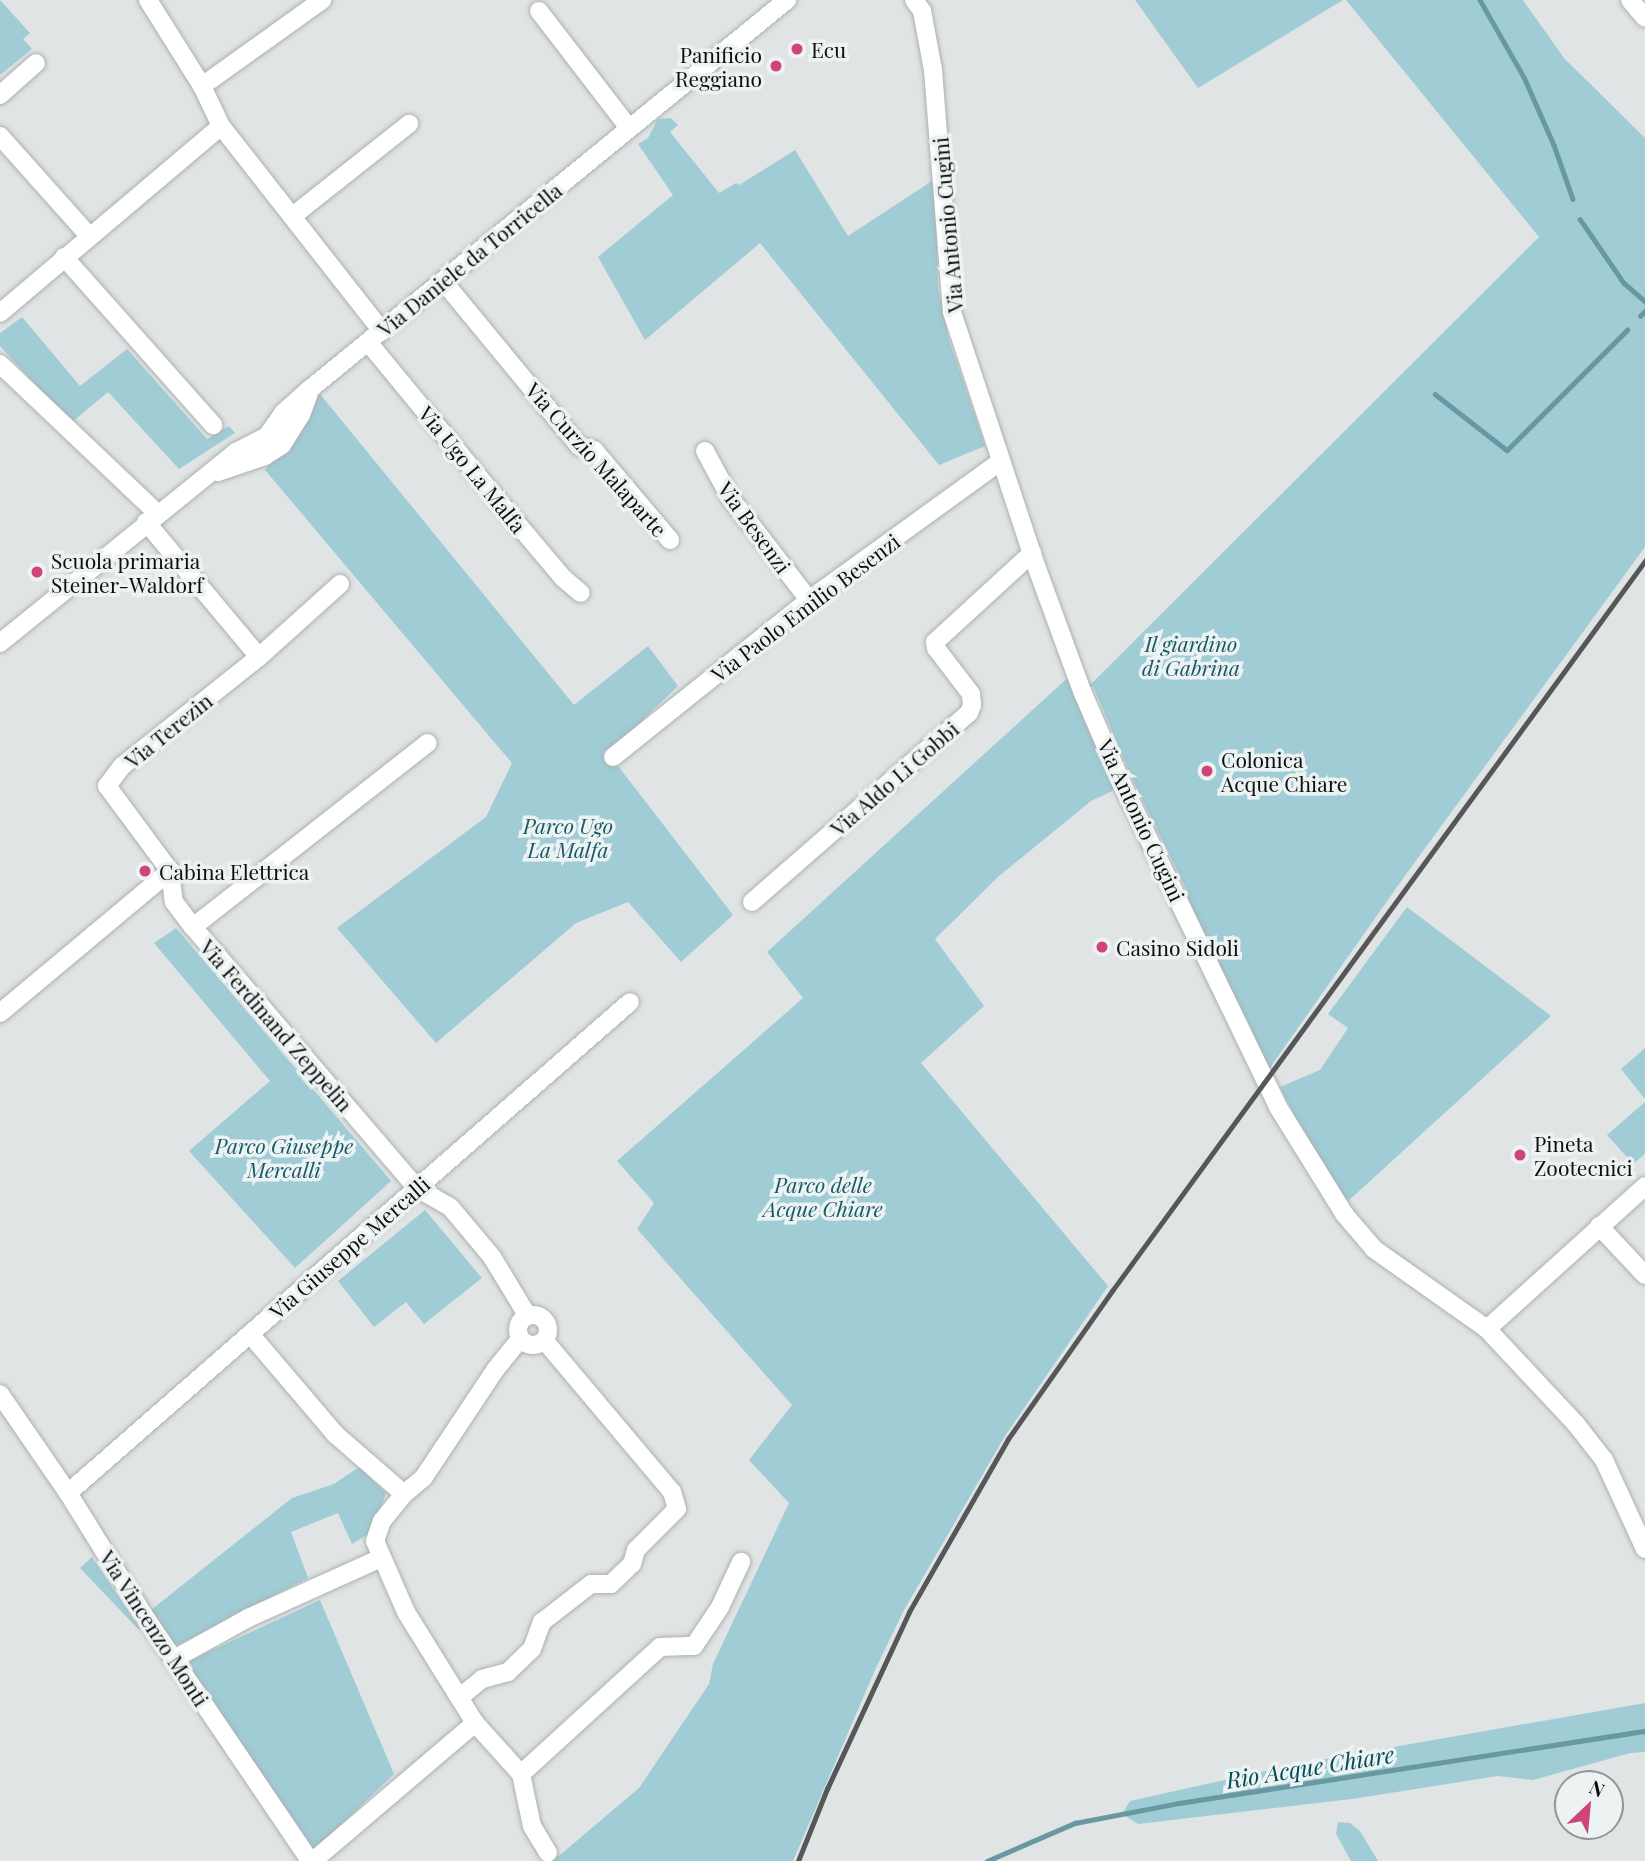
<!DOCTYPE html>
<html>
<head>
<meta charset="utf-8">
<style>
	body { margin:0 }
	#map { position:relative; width:1645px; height:1861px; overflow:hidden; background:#e0e4e5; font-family:"Playfair Display",serif }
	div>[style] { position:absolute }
	.green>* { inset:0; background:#a0ccd5 }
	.stream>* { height:4.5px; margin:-2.25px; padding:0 2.25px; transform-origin:2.25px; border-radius:2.25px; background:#6899a2 }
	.roads { filter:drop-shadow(0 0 2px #acb1b2) drop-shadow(0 0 2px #acb1b2) }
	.minor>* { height:18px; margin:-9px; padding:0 9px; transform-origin:9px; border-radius:9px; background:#fff }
	.minor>.ring { margin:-9px; padding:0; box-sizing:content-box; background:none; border:18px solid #fff; border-radius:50% }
	.rail>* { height:4.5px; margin:-2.25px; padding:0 2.25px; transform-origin:2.25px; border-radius:2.25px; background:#555758 }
	.dots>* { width:19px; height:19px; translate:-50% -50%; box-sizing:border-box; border:4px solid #edf2f3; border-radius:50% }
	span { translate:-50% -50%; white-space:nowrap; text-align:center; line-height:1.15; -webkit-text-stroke:7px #edf2f3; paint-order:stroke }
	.poi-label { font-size:21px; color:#0d0f0f }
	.left { translate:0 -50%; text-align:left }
	.right { translate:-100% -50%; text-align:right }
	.street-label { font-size:21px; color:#0d0f0f }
	.park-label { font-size:21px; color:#165a65; font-style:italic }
	.water-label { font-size:23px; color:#004b56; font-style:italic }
	.north { position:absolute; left:1554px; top:1770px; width:70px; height:70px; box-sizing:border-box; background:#edf2f3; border:2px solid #939798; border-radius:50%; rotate:26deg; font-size:19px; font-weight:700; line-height:28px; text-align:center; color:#0d0f0f }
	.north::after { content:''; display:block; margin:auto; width:24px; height:32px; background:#d04579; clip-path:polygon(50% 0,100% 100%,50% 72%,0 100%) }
</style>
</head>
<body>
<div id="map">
	<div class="green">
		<i style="clip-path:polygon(0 0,30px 33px,23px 39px,32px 49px,0 75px)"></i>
		<i style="clip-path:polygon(1135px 0,1343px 0,1198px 88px)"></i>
		<i style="clip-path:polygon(1346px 0,1523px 0,1564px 58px,1645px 138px,1645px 547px,1404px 877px,1269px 1069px,1186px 899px,1188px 893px,1134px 783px,1093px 686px,1086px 689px,1539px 237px)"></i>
		<i style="clip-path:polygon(671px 118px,678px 125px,670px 132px,719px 193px,736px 183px,739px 185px,795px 150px,848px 236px,935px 179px,938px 288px,949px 340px,985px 446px,939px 465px,760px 243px,645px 340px,598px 257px,673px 195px,638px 144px,648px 138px,658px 119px)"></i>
		<i style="clip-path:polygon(22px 317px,80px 386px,127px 349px,207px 439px,229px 426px,235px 433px,179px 469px,108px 392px,71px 423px,0 346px,0 333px)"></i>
		<i style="clip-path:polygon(320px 394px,574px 705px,648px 646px,678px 686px,608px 753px,733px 915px,681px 962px,628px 902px,576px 923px,436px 1043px,337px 928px,486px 817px,512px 763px,265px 470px)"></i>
		<i style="clip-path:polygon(1073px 673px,1123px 786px,1091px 801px,999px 876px,935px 939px,984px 1006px,921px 1063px,1108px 1286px,1005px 1436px,904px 1610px,875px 1670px,793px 1861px,549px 1861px,560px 1855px,639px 1788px,709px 1684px,713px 1664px,789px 1503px,749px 1460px,792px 1405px,637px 1229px,654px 1203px,617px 1161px,803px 998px,767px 952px)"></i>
		<i style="clip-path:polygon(1407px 907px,1551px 1016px,1346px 1203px,1308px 1141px,1280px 1087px,1320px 1070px,1348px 1028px,1328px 1014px)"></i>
		<i style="clip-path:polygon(176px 928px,391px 1181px,295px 1268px,189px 1151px,270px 1081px,154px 943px)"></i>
		<i style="clip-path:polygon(1645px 1048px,1645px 1099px,1621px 1069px)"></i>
		<i style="clip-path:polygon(1645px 1102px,1645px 1154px,1633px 1164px,1607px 1135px)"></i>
		<i style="clip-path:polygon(425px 1210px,482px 1278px,424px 1324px,406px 1302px,374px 1327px,338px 1281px)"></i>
		<i style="clip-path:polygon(359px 1467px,386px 1493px,372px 1532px,352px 1544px,338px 1513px,291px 1532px,308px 1578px,178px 1645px,174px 1643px,151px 1610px,292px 1498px,334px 1484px)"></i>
		<i style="clip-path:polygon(92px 1557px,140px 1628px,139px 1630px,80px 1568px)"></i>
		<i style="clip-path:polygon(320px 1600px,394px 1774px,316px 1849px,309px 1848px,188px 1668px,189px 1661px)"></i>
		<i style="clip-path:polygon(1645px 1703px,1645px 1752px,1630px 1753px,1533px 1780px,1498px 1776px,1352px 1799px,1138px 1824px,1122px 1814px,1130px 1801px,1297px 1764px)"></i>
		<i style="clip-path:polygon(1338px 1822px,1350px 1823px,1360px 1831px,1378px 1861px,1351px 1861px,1336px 1834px)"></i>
	</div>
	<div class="stream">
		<i style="left:1480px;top:0;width:89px;rotate:60.3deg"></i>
		<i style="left:1524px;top:77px;width:74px;rotate:66.2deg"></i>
		<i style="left:1554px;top:145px;width:57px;rotate:70.6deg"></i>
		<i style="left:1580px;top:219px;width:78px;rotate:55.5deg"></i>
		<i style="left:1624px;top:283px;width:28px;rotate:41deg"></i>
		<i style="left:1640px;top:316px;width:7px;rotate:-45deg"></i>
		<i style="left:1435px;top:394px;width:91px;rotate:37.9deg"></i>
		<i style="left:1507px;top:450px;width:170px;rotate:-45deg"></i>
		<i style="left:987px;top:1861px;width:96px;rotate:-23.4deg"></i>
		<i style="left:1075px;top:1823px;width:106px;rotate:-10.9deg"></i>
		<i style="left:1179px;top:1803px;width:472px;rotate:-8.8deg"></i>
	</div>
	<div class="roads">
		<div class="minor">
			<i style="left:148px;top:0;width:102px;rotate:57.9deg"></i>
			<i style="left:202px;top:86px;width:44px;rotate:64.6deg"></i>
			<i style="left:221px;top:126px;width:261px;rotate:51.9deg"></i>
			<i style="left:914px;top:0;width:14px;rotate:54deg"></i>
			<i style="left:922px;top:11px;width:60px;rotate:79.4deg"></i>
			<i style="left:933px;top:70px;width:243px;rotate:85.5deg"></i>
			<i style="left:952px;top:312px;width:261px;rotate:71.7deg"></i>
			<i style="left:1034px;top:560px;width:140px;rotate:69.9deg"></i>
			<i style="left:1082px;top:691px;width:103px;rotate:66.7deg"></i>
			<i style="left:1123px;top:786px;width:356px;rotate:64.2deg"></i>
			<i style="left:1278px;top:1107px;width:127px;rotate:58.2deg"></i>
			<i style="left:1345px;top:1215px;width:45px;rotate:49.5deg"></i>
			<i style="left:1374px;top:1249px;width:138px;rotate:35.3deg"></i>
			<i style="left:1487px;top:1329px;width:130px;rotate:46.9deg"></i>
			<i style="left:1576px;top:1424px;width:46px;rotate:52.1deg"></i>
			<i style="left:1604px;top:1460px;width:98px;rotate:65.3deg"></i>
			<i style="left:1630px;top:0;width:23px;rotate:50deg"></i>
			<i style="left:539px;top:11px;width:148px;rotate:52.4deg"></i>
			<i style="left:202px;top:86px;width:148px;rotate:-35.6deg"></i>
			<i style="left:0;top:95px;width:48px;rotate:-41.6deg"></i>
			<i style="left:0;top:136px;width:134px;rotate:48.3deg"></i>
			<i style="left:294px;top:215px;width:147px;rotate:-38.4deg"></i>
			<i style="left:64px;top:257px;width:225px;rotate:48.4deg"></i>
			<i style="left:443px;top:281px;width:214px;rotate:50.5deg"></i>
			<i style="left:579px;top:446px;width:16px;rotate:15deg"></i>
			<i style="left:594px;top:450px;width:118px;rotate:49.8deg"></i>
			<i style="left:0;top:313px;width:289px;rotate:-40.2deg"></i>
			<i style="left:368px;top:342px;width:224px;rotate:50.6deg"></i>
			<i style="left:510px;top:515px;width:82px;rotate:49.9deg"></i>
			<i style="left:563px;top:578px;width:23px;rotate:40deg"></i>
			<i style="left:0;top:364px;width:216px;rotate:43.5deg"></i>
			<i style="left:705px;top:451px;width:55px;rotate:61.6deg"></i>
			<i style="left:731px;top:499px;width:128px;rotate:52.3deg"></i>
			<i style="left:218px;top:472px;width:50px;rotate:-18.8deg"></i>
			<i style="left:265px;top:456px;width:20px;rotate:-33deg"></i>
			<i style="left:282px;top:445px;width:36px;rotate:-58deg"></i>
			<i style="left:301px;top:415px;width:23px;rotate:-70deg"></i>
			<i style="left:0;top:643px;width:304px;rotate:-39deg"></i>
			<i style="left:236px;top:452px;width:35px;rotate:-27deg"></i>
			<i style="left:267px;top:436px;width:28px;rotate:-55deg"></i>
			<i style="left:283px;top:413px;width:36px;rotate:-42deg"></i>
			<i style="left:310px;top:389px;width:616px;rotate:-39.2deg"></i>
			<i style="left:259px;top:657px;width:109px;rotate:-42deg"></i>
			<i style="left:613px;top:757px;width:251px;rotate:-38.7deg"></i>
			<i style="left:809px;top:600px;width:237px;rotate:-35.9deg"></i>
			<i style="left:170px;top:871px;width:31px;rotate:83deg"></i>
			<i style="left:174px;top:902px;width:31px;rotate:53deg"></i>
			<i style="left:193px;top:927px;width:344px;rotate:49.4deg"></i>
			<i style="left:417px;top:1188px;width:39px;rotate:30deg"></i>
			<i style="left:451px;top:1208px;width:64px;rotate:50.1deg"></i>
			<i style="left:492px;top:1257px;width:68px;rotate:58.9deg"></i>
			<i style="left:752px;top:902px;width:288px;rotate:-41.1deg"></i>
			<i style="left:969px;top:713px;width:9px;rotate:-69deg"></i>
			<i style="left:972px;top:705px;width:11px;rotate:-95deg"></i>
			<i style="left:971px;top:694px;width:58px;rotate:-127.3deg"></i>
			<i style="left:936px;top:648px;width:6px;rotate:-99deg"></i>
			<i style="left:935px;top:642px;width:132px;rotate:-42.5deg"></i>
			<i style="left:193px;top:927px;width:298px;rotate:-38.1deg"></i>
			<i style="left:0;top:1013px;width:222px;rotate:-39.9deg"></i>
			<i style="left:170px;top:871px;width:106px;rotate:-126.5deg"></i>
			<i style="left:107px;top:786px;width:25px;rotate:-53deg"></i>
			<i style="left:122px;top:766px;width:175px;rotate:-38.5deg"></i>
			<i style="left:259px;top:657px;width:176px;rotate:-129.9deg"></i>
			<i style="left:1599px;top:1226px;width:67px;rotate:46.8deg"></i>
			<i class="ring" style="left:518px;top:1315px;width:12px;height:12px"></i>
			<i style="left:1487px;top:1329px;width:213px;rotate:-42.1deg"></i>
			<i style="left:250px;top:1334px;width:131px;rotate:49.6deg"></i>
			<i style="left:335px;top:1434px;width:91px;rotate:41deg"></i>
			<i style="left:0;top:1394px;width:120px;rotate:55.5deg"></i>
			<i style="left:68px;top:1493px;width:142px;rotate:58.2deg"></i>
			<i style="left:143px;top:1614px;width:298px;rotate:55.9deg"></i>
			<i style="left:68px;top:1493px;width:746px;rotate:-41.14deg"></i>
			<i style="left:174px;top:1659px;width:85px;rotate:-29deg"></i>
			<i style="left:248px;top:1618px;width:146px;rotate:-24.3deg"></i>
			<i style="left:460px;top:1697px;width:28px;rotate:-39deg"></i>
			<i style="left:482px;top:1679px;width:27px;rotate:-15deg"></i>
			<i style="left:508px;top:1672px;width:33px;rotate:-44deg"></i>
			<i style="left:532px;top:1649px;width:29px;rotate:-70deg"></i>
			<i style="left:542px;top:1622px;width:62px;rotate:-37.8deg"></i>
			<i style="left:591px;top:1584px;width:20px"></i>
			<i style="left:611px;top:1584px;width:29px;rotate:-44deg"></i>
			<i style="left:632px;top:1564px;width:15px;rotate:-74deg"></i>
			<i style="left:636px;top:1550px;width:58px;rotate:-45deg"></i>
			<i style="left:677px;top:1509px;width:18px;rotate:-106deg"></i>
			<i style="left:672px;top:1492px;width:197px;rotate:-130.1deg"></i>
			<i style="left:475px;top:1723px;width:131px;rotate:-121.9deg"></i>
			<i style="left:406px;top:1612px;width:77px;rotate:-113.6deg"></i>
			<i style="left:375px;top:1541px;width:21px;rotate:-71deg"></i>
			<i style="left:382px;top:1521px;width:35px;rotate:-51deg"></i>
			<i style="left:404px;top:1494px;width:26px;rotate:-40deg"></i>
			<i style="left:424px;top:1477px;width:128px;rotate:-56.4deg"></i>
			<i style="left:495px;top:1370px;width:40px;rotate:-51deg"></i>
			<i style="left:521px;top:1774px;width:53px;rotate:78.1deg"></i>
			<i style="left:532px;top:1826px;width:31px;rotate:59deg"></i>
			<i style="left:313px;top:1861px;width:213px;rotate:-40.4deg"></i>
			<i style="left:475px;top:1723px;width:69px;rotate:48deg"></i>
			<i style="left:521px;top:1774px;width:188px;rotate:-42.4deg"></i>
			<i style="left:660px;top:1647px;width:34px;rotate:-2deg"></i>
			<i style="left:694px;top:1646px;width:47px;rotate:-56.3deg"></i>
			<i style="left:720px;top:1607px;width:50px;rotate:-65deg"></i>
		</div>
	</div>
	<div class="rail">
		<i style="left:798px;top:1861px;width:78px;rotate:-68.1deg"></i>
		<i style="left:827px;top:1789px;width:195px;rotate:-65.1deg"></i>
		<i style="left:909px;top:1612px;width:199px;rotate:-60.2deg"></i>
		<i style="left:1008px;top:1439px;width:181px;rotate:-54.9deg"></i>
		<i style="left:1112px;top:1291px;width:904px;rotate:-53.87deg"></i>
	</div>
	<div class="dots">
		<i style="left:797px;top:49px;background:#d04579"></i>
		<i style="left:776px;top:66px;background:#d04579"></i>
		<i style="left:37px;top:572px;background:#d04579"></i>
		<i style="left:1207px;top:771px;background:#d04579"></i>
		<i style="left:145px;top:871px;background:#d04579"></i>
		<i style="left:1102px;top:947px;background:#d04579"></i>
		<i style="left:1520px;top:1155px;background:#d04579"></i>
	</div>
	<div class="poi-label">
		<span class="left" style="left:811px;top:49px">Ecu</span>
		<span class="right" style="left:762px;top:66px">Panificio<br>Reggiano</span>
		<span class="left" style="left:51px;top:572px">Scuola primaria<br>Steiner-Waldorf</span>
		<span class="left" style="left:1221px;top:771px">Colonica<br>Acque Chiare</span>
		<span class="left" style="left:159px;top:871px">Cabina Elettrica</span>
		<span class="left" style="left:1116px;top:947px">Casino Sidoli</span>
		<span class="left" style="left:1534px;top:1155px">Pineta<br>Zootecnici</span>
	</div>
	<div class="street-label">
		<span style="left:947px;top:225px;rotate:-95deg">Via Antonio Cugini</span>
		<span style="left:469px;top:259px;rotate:-39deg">Via Daniele da Torricella</span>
		<span style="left:597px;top:459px;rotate:48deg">Via Curzio Malaparte</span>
		<span style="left:473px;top:469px;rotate:51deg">Via Ugo La Malfa</span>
		<span style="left:755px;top:527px;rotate:54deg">Via Besenzi</span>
		<span style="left:805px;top:607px;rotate:-37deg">Via Paolo Emilio Besenzi</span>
		<span style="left:168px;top:730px;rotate:-39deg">Via Terezin</span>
		<span style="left:894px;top:778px;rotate:-41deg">Via Aldo Li Gobbi</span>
		<span style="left:1142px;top:820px;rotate:65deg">Via Antonio Cugini</span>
		<span style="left:277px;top:1025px;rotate:49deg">Via Ferdinand Zeppelin</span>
		<span style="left:349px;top:1247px;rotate:-41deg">Via Giuseppe Mercalli</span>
		<span style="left:155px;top:1628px;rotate:57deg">Via Vincenzo Monti</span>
	</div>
	<div class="park-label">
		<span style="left:1191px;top:655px">Il giardino<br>di Gabrina</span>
		<span style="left:568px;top:837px">Parco Ugo<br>La Malfa</span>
		<span style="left:284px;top:1157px">Parco Giuseppe<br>Mercalli</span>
		<span style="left:823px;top:1196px">Parco delle<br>Acque Chiare</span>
	</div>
	<div class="water-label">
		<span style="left:1310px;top:1767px;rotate:-9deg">Rio Acque Chiare</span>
	</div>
	<div class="north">N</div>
</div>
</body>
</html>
